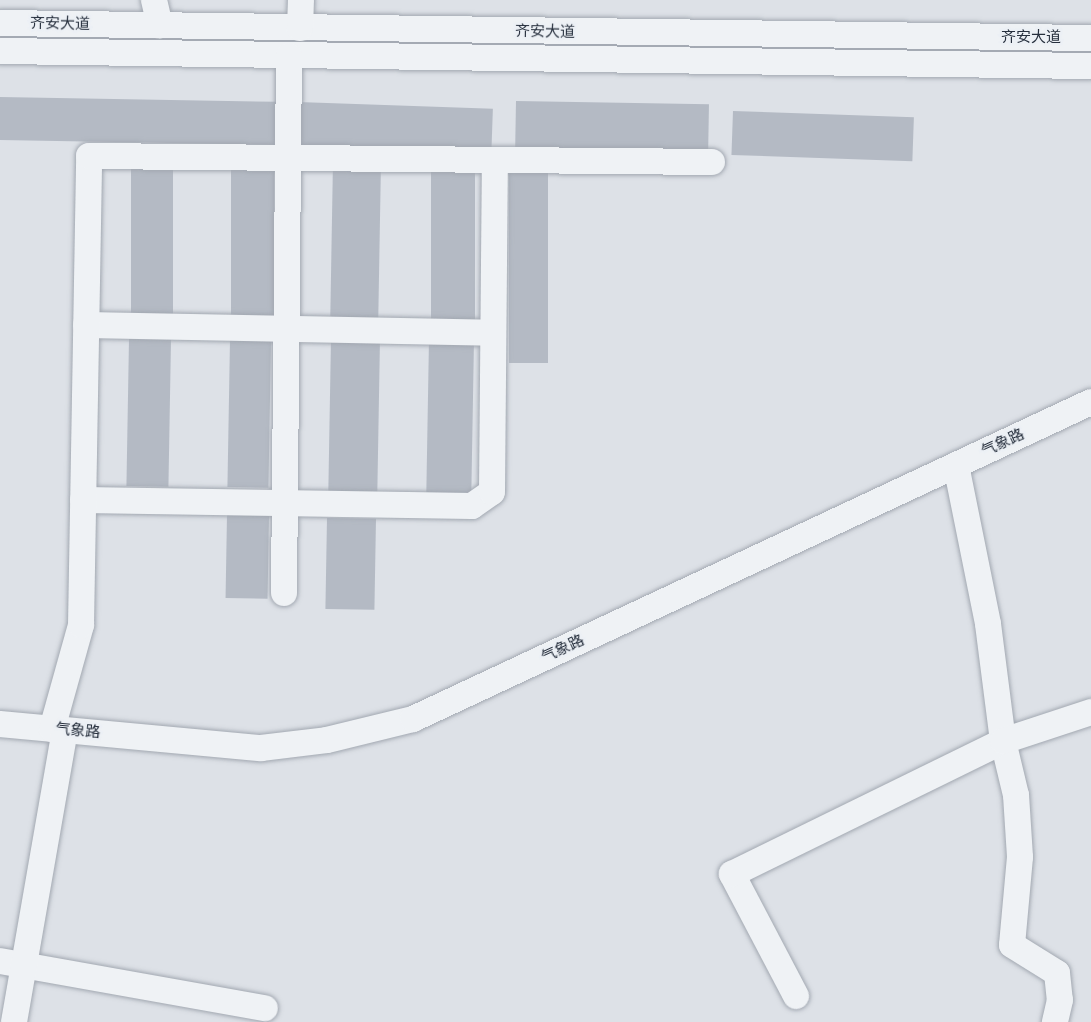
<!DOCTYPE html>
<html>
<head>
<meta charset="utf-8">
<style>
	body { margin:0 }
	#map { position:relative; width:1091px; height:1022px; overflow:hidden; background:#dde1e7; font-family:Signika,"Noto Sans SC",sans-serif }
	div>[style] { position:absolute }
	.building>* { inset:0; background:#b4bac4; transform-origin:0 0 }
	.roads { filter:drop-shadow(0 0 2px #a2a8b1) drop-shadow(0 0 2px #a2a8b1) }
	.minor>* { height:26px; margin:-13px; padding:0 13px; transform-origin:13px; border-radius:13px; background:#eff2f5 }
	span { translate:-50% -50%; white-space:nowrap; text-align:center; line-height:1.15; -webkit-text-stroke:5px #ecf0f5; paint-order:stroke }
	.street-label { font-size:15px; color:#262f3d }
</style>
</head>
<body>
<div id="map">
	<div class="building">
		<i style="left:0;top:97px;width:277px;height:43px;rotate:1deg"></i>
		<i style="left:516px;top:101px;width:193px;height:50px;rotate:1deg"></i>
		<i style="left:298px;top:102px;width:195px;height:43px;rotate:2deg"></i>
		<i style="left:733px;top:111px;width:181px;height:44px;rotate:2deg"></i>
		<i style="left:333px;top:161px;width:48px;height:159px;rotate:1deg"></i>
		<i style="left:131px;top:162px;width:42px;height:153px"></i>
		<i style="left:231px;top:163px;width:43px;height:153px"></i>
		<i style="left:431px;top:163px;width:44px;height:159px"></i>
		<i style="left:509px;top:171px;width:39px;height:192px"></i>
		<i style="left:331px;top:338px;width:49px;height:159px;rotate:1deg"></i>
		<i style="left:129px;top:339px;width:42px;height:147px;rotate:1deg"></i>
		<i style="left:429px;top:339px;width:45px;height:159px;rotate:1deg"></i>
		<i style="left:230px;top:340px;width:41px;height:147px;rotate:1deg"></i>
		<i style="left:227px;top:515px;width:42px;height:83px;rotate:1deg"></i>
		<i style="left:327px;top:518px;width:49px;height:91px;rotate:1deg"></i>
	</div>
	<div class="roads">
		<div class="minor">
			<i style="left:154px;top:0;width:26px;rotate:77deg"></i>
			<i style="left:0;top:23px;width:1091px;rotate:0.79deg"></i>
			<i style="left:300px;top:28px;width:28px;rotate:-88deg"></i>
			<i style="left:0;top:51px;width:1091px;rotate:0.79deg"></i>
			<i style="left:86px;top:325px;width:407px;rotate:1.1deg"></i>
			<i style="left:956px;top:465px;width:162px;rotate:78.6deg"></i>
			<i style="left:988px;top:624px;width:118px;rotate:82.7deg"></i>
			<i style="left:1003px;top:741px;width:56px;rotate:76.5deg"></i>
			<i style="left:1016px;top:795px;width:62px;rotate:86.3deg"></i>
			<i style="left:1020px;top:857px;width:88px;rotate:95.2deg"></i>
			<i style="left:1012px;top:945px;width:53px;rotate:31.9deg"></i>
			<i style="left:1057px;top:973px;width:27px;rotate:84deg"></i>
			<i style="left:1060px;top:1000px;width:23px;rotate:103deg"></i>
			<i style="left:83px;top:500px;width:389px;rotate:0.9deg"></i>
			<i style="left:472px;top:506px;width:24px;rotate:-35deg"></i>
			<i style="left:492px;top:492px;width:332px;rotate:-89.5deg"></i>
			<i style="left:284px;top:593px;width:537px;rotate:-89.47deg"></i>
			<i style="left:0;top:724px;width:262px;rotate:5.3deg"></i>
			<i style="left:261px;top:748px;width:66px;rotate:-6.9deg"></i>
			<i style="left:327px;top:740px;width:89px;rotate:-13.7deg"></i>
			<i style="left:413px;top:719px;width:748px;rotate:-25.06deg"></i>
			<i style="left:52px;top:729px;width:108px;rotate:-74.4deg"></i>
			<i style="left:81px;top:625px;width:469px;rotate:-89deg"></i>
			<i style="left:89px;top:156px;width:623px;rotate:0.55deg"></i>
			<i style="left:0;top:961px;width:269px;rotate:10.1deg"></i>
			<i style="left:796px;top:996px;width:138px;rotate:-117.7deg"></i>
			<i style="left:732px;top:874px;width:302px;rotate:-26.1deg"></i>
			<i style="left:1003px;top:741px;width:93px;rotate:-18.2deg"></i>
			<i style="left:14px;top:1022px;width:296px;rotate:-80.1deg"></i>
		</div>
	</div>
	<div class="street-label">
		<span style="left:60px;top:24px;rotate:1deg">齐安大道</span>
		<span style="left:545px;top:32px;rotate:1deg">齐安大道</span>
		<span style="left:1031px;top:38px">齐安大道</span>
		<span style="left:1003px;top:443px;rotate:-25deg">气象路</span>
		<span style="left:563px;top:649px;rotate:-25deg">气象路</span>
		<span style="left:78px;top:731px;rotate:5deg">气象路</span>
	</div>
</div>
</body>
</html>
